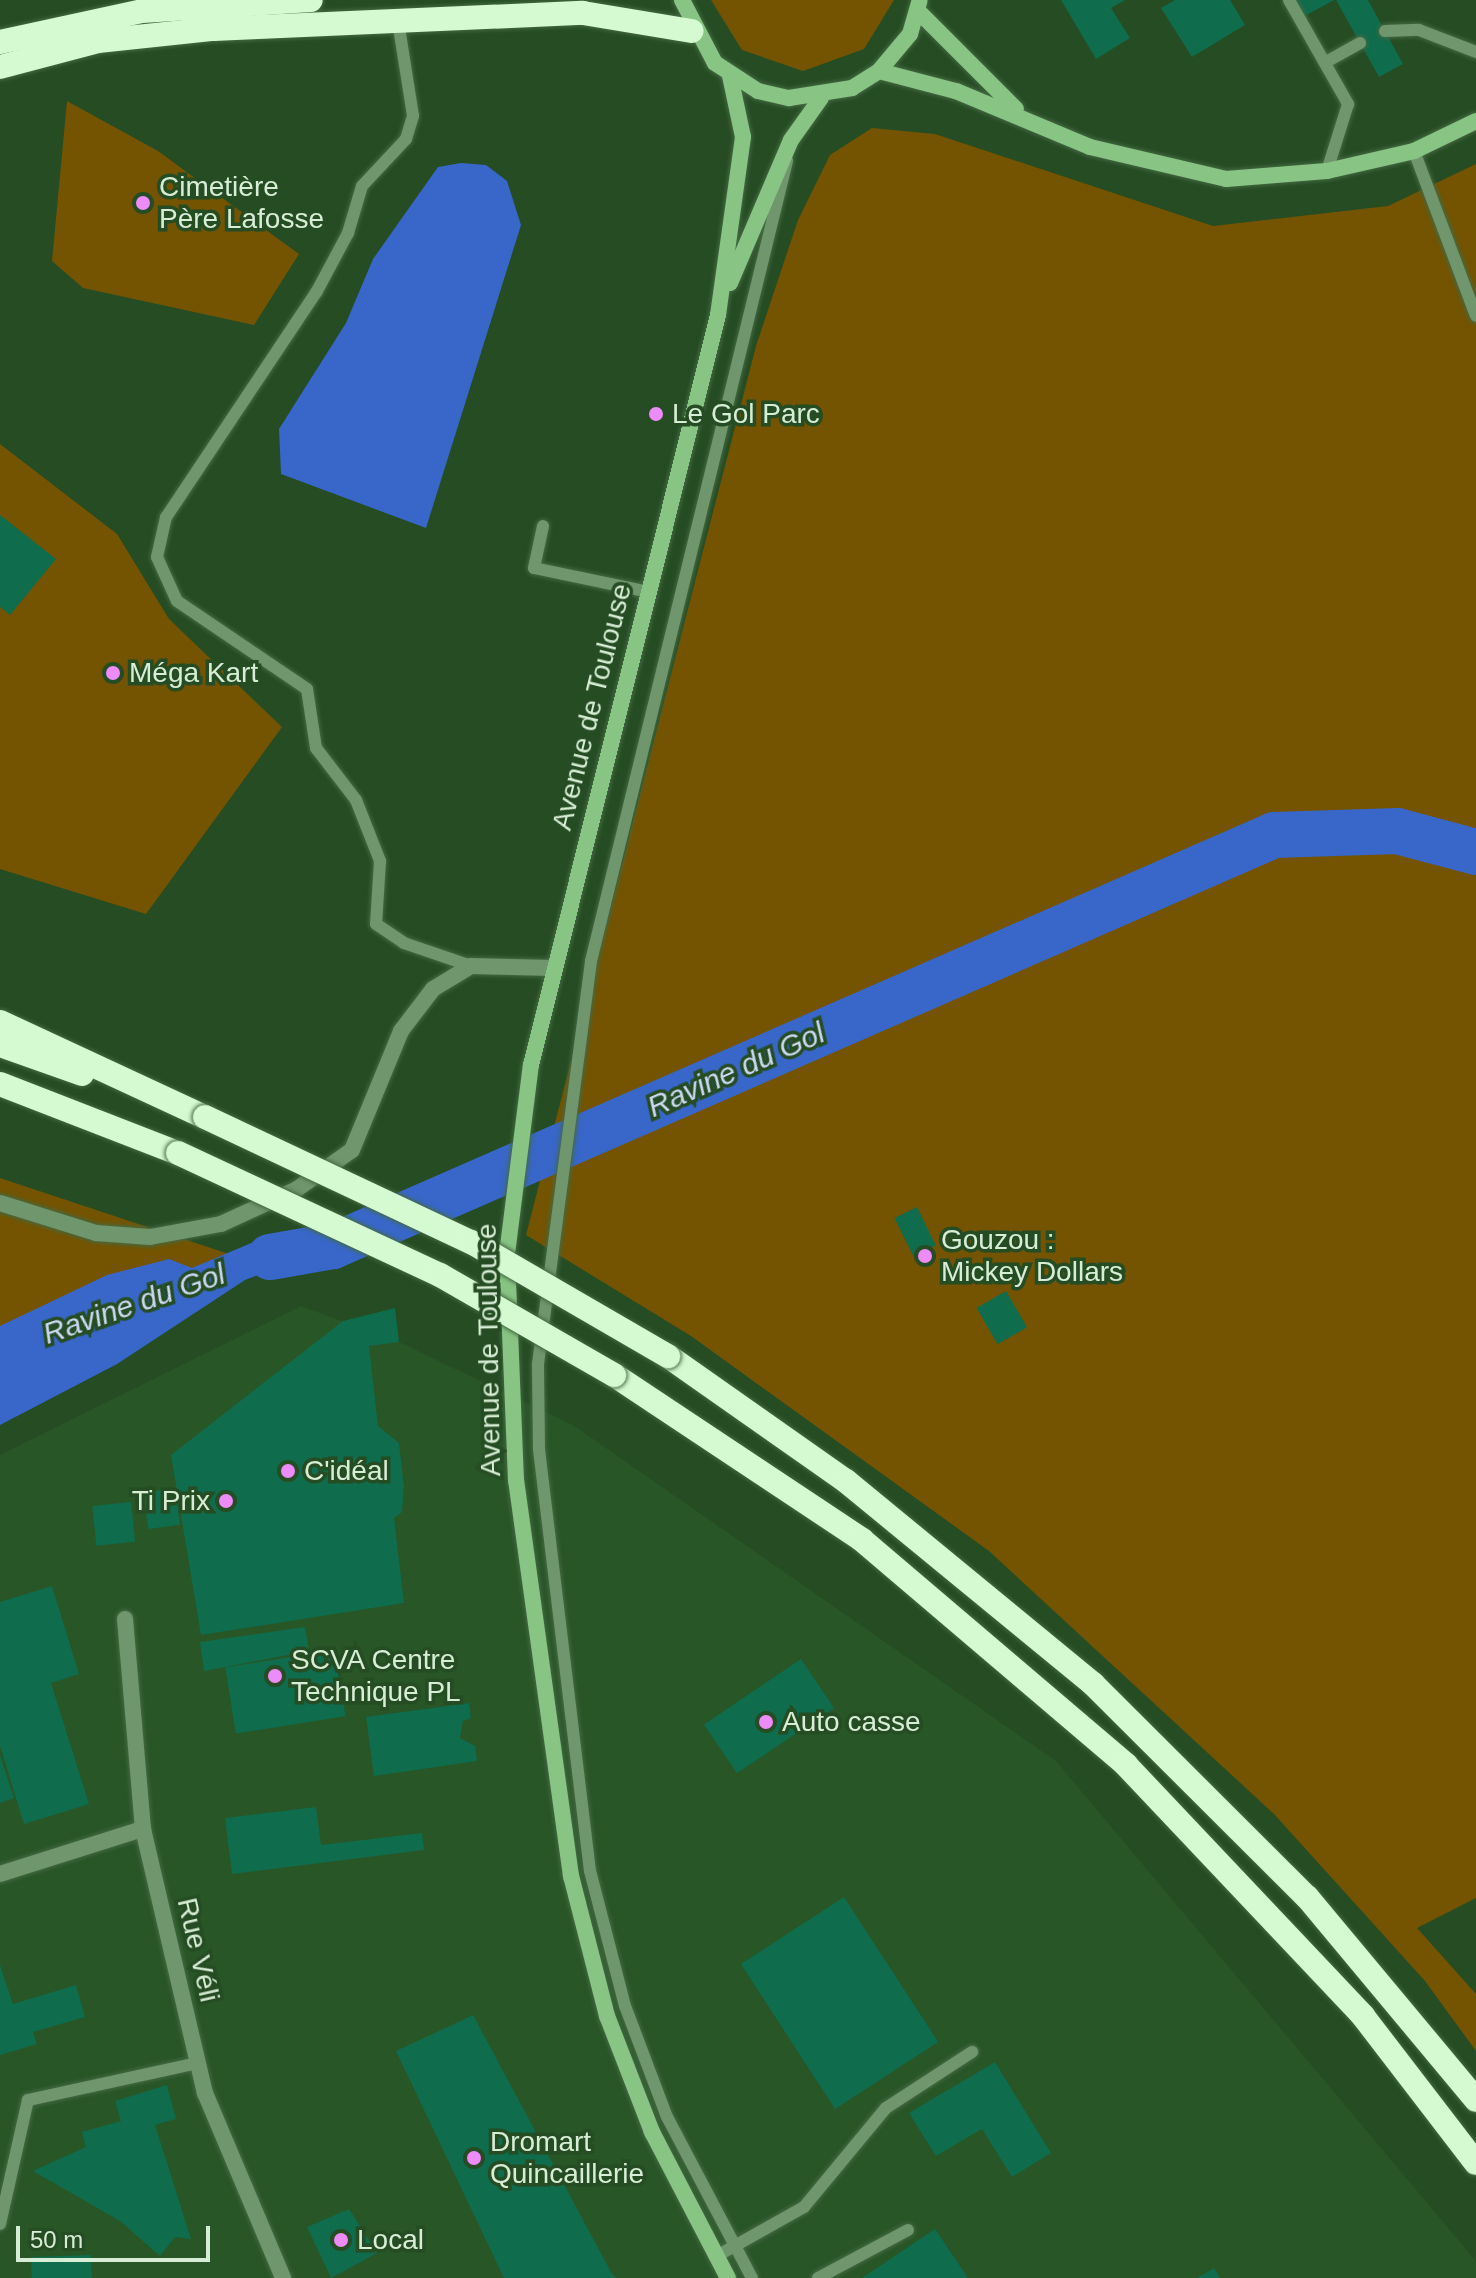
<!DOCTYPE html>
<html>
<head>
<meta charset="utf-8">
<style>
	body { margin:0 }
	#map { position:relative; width:1476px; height:2278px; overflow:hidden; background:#254c23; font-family:Arial,sans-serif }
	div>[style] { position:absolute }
	.built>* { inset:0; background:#285627 }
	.green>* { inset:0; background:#745400 }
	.water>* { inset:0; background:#3867c9 }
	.river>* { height:46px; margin:-23px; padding:0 23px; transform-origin:23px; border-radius:23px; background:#3867c9 }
	.building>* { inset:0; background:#0f6c4c; transform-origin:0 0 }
	.roads { filter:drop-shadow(0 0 2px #456943) drop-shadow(0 0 2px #456943) }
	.lane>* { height:12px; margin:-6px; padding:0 6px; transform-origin:6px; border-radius:6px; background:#70966e }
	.street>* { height:16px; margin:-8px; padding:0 8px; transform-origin:8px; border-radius:8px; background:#70966e }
	.secondary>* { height:16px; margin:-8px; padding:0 8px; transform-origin:8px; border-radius:8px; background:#88c584 }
	.highway>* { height:24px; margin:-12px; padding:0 12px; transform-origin:12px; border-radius:12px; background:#d5fad2 }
	.bridges { filter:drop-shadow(0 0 2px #456943) drop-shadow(0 0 2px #456943) }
	.highway-bridge>* { height:24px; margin:-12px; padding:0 12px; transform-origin:12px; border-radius:12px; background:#d5fad2 }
	.dots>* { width:22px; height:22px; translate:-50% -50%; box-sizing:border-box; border:4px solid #254c23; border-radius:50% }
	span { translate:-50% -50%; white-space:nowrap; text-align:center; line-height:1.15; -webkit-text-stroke:7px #254c23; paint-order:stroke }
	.poi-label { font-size:28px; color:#d7edd5 }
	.left { translate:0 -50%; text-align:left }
	.right { translate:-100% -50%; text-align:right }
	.street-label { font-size:28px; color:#d7edd5 }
	.water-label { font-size:30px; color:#cbd8f2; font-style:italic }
	.scale { position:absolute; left:16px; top:2226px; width:194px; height:36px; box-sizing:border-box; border:4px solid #d7edd5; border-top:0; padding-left:10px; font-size:24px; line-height:28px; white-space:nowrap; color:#d7edd5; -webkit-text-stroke:6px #254c23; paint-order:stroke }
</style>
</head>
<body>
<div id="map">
	<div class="built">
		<i style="clip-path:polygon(301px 1306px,399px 1342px,573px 1425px,1056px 1761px,1476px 2261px,1476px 2278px,0 2278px,0 1455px)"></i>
	</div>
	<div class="green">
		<i style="clip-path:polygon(711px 0,894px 0,864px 49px,803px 71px,742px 50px)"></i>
		<i style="clip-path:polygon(67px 101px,158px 151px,299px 254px,254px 325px,83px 288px,52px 261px)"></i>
		<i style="clip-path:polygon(872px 128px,935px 134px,1213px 226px,1388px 206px,1476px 164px,1476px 1898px,1417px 1928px,1476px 1994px,1476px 2051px,1425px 1981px,1274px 1814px,989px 1551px,691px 1336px,526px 1235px,756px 346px,798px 220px,830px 155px)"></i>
		<i style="clip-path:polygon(0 444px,117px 534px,169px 619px,282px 727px,146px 914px,0 869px)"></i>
		<i style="clip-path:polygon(0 1178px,235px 1256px,0 1358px)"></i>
	</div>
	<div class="water">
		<i style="clip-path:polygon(461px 163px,486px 165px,507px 181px,521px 225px,426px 528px,281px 474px,279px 429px,346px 323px,373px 259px,438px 167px)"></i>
		<i style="clip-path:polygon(263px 1238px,333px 1246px,245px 1280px,117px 1364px,0 1425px,0 1326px,107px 1275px,169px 1259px,192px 1268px)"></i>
	</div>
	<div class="river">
		<i style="left:270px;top:1257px;width:64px;rotate:-9.9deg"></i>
		<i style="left:333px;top:1246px;width:1027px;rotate:-23.59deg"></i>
		<i style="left:1274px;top:835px;width:123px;rotate:-1.9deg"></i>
		<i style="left:1397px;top:831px;width:82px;rotate:14.9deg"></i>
	</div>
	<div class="building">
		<i style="clip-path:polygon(1061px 0,1125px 0,1111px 8px,1130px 38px,1096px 59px)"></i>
		<i style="clip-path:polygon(1175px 0,1230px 0,1245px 25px,1192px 57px,1161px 8px)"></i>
		<i style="clip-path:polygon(1297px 0,1334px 0,1305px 16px)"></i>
		<i style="clip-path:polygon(1336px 0,1368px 0,1403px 64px,1379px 77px)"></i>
		<i style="clip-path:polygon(0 515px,56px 559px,10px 615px,0 607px)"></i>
		<i style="left:917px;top:1207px;width:43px;height:25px;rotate:64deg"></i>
		<i style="left:1006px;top:1291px;width:42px;height:34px;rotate:60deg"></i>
		<i style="clip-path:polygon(395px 1308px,399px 1342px,369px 1346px,378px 1426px,399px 1443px,404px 1487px,402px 1512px,394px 1518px,404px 1603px,201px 1635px,171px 1455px,343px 1321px)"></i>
		<i style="left:175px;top:1488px;width:37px;height:32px;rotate:82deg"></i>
		<i style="left:131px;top:1502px;width:40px;height:39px;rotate:84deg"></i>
		<i style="clip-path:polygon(52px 1586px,79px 1674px,51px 1683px,89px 1804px,24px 1824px,0 1746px,0 1602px)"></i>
		<i style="clip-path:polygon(305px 1627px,309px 1651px,204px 1671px,200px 1642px)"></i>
		<i style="left:335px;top:1650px;width:67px;height:111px;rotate:81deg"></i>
		<i style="left:801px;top:1659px;width:59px;height:117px;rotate:56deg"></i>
		<i style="clip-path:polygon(469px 1703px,471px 1718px,463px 1721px,460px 1738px,475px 1746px,477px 1761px,374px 1776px,366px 1717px)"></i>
		<i style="clip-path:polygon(0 1755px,14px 1798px,0 1803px)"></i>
		<i style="clip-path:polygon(316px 1807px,321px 1845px,422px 1833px,424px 1850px,232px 1874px,225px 1818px)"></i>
		<i style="left:844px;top:1897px;width:173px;height:123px;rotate:57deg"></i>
		<i style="clip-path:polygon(0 1965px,13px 2004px,76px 1985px,85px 2017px,33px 2032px,37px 2044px,0 2055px)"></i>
		<i style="clip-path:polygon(473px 2015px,612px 2274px,617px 2278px,504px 2278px,396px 2051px)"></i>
		<i style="clip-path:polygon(995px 2062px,1051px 2153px,1012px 2177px,982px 2129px,936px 2156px,909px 2113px)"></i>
		<i style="clip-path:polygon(167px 2085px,176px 2119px,155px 2125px,191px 2239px,175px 2237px,160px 2256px,120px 2221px,33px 2171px,86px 2147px,82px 2132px,121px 2121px,115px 2101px)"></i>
		<i style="clip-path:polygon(349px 2209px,377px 2253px,331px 2278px,307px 2227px)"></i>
		<i style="clip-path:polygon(935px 2229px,968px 2278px,862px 2278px)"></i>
		<i style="left:91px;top:2255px;width:23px;height:60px;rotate:88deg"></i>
		<i style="clip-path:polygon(1214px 2268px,1220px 2278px,1197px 2278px)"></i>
	</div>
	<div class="roads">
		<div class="lane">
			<i style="left:1289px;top:0;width:120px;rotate:60.4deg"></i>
			<i style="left:1348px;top:104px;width:70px;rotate:107.4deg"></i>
			<i style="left:398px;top:21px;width:96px;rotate:81deg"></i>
			<i style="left:413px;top:116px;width:24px;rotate:107deg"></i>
			<i style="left:406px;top:139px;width:64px;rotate:133.1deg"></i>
			<i style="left:362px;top:186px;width:49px;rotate:106.6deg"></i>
			<i style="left:348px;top:233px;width:66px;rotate:118.1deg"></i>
			<i style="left:317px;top:291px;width:272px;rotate:123.7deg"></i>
			<i style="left:166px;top:517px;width:41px;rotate:102.7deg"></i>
			<i style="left:157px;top:557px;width:48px;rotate:65.6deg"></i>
			<i style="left:177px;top:601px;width:157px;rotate:34.1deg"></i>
			<i style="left:307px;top:689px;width:60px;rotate:81.3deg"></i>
			<i style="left:316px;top:748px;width:66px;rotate:52.4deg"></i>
			<i style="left:356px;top:800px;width:66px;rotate:68.5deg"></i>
			<i style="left:380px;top:861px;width:63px;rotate:93.6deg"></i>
			<i style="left:376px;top:924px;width:34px;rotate:34deg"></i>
			<i style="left:404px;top:943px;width:71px;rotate:18.9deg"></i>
			<i style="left:1385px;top:31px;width:34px;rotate:-2deg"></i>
			<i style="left:1419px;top:30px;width:61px;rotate:21.1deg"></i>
			<i style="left:1326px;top:62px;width:39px;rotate:-29deg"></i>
			<i style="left:1414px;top:151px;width:176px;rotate:69.4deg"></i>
			<i style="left:543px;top:526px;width:43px;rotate:102.1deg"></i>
			<i style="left:534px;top:568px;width:117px;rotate:11.8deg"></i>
			<i style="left:0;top:2224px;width:127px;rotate:-77.3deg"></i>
			<i style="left:28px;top:2100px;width:174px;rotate:-12.3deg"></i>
			<i style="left:715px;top:2257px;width:102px;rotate:-29.3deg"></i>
			<i style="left:804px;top:2207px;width:129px;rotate:-50.4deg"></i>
			<i style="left:886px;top:2108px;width:103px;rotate:-33.1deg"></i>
			<i style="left:752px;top:2278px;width:182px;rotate:-117.8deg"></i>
			<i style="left:667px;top:2117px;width:119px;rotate:-110.7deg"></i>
			<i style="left:625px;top:2006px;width:139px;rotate:-104.5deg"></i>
			<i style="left:590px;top:1871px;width:425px;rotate:-96.9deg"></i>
			<i style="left:539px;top:1449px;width:85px;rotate:-90.7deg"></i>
			<i style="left:538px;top:1364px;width:406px;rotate:-82.5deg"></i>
			<i style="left:591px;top:961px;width:824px;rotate:-76.23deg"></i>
			<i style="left:818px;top:2278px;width:102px;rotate:-28.1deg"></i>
		</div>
		<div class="street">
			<i style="left:0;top:1203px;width:101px;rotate:17.4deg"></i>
			<i style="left:96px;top:1233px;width:54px;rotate:4.2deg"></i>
			<i style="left:150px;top:1237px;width:72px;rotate:-10.4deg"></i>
			<i style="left:221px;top:1224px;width:84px;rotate:-24.7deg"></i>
			<i style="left:297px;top:1189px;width:67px;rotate:-35.3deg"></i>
			<i style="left:352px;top:1150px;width:129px;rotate:-67.6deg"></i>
			<i style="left:401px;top:1031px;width:53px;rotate:-52.7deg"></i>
			<i style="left:433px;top:989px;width:44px;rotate:-31.2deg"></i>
			<i style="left:471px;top:966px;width:82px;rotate:1.4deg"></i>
			<i style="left:125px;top:1619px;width:211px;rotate:85.1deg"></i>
			<i style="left:143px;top:1829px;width:271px;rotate:76.8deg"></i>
			<i style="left:205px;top:2093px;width:201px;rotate:67.1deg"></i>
			<i style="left:0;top:1874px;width:150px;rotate:-17.5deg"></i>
		</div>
		<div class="secondary">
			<i style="left:682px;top:0;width:71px;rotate:62.4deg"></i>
			<i style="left:715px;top:63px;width:51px;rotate:33.1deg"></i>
			<i style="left:758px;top:91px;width:32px;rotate:13deg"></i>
			<i style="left:789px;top:98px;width:64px;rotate:-9deg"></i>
			<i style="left:852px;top:88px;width:32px;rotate:-32deg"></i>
			<i style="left:879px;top:71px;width:48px;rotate:-50deg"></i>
			<i style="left:910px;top:34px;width:35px;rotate:-74deg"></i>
			<i style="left:919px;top:12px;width:137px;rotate:45deg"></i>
			<i style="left:879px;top:71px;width:80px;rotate:14.6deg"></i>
			<i style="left:956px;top:91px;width:145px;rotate:22.7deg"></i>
			<i style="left:1090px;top:147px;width:140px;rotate:13.2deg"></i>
			<i style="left:1226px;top:179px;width:101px;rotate:-4.5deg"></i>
			<i style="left:1327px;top:171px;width:89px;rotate:-12.9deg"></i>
			<i style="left:1414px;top:151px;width:69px;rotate:-25.8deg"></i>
			<i style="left:730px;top:283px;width:155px;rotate:-66.9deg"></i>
			<i style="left:791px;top:140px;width:52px;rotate:-54.5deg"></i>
			<i style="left:728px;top:2278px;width:165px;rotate:-117.5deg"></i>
			<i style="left:652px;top:2132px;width:124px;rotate:-111.2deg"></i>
			<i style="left:607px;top:2016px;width:145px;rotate:-104.4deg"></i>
			<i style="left:571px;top:1876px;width:399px;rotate:-97.9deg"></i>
			<i style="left:516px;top:1481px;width:227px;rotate:-92.3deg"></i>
			<i style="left:507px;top:1254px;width:191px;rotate:-82.8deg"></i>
			<i style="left:531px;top:1065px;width:773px;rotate:-76deg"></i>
			<i style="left:718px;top:315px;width:180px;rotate:-82deg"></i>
			<i style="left:743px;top:137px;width:62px;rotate:-102deg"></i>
		</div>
		<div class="highway">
			<i style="left:0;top:42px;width:145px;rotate:-12.3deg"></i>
			<i style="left:142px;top:11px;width:169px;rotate:-3.7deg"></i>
			<i style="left:0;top:67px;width:101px;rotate:-14.9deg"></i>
			<i style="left:98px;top:41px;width:116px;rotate:-6deg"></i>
			<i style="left:213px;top:29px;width:370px;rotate:-2.5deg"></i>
			<i style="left:583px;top:13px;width:110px;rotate:9.4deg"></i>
			<i style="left:0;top:1022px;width:226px;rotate:24.9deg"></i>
			<i style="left:0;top:1045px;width:87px;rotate:19.5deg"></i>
			<i style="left:0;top:1084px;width:191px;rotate:21.2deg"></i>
			<i style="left:668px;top:1356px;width:218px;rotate:35.1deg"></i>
			<i style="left:846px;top:1481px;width:320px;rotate:39.4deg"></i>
			<i style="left:1093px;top:1684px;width:302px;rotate:44.9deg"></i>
			<i style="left:1307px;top:1897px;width:264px;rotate:50.2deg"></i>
			<i style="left:614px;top:1375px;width:298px;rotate:33.6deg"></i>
			<i style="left:862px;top:1540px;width:347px;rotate:40.4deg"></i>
			<i style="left:1126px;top:1765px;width:345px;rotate:46.6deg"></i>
			<i style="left:1363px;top:2016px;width:185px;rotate:52.5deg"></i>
		</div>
	</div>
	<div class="bridges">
		<div class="highway-bridge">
			<i style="left:205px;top:1117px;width:294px;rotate:25.2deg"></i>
			<i style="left:471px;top:1242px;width:228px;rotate:30.1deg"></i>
			<i style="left:178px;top:1153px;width:289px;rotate:25deg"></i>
			<i style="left:440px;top:1275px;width:201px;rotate:29.9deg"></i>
		</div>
	</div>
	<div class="dots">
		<i style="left:143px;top:203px;background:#ed8cf9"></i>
		<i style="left:656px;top:414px;background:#ed8cf9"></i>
		<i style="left:113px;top:673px;background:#ed8cf9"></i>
		<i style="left:925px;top:1256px;background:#ed8cf9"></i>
		<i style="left:288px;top:1471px;background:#ed8cf9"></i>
		<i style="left:226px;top:1501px;background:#ed8cf9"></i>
		<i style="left:275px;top:1676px;background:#ed8cf9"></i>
		<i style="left:766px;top:1722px;background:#ed8cf9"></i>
		<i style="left:474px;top:2158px;background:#ed8cf9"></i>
		<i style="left:341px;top:2240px;background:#ed8cf9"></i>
	</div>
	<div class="poi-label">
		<span class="left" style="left:159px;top:203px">Cimetière<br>Père Lafosse</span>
		<span class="left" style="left:672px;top:414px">Le Gol Parc</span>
		<span class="left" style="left:129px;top:673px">Méga Kart</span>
		<span class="left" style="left:941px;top:1256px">Gouzou :<br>Mickey Dollars</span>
		<span class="left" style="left:304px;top:1471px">C'idéal</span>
		<span class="right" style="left:210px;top:1501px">Ti Prix</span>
		<span class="left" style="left:291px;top:1676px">SCVA Centre<br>Technique PL</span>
		<span class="left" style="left:782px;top:1722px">Auto casse</span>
		<span class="left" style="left:490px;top:2158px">Dromart<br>Quincaillerie</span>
		<span class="left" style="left:357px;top:2240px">Local</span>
	</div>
	<div class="street-label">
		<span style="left:592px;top:707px;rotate:-76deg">Avenue de Toulouse</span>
		<span style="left:489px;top:1350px;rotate:-91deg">Avenue de Toulouse</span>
		<span style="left:198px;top:1950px;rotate:77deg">Rue Véli</span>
	</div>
	<div class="water-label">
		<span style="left:736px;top:1070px;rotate:-24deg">Ravine du Gol</span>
		<span style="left:134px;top:1304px;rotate:-19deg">Ravine du Gol</span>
	</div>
	<div class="scale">50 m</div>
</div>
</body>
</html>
